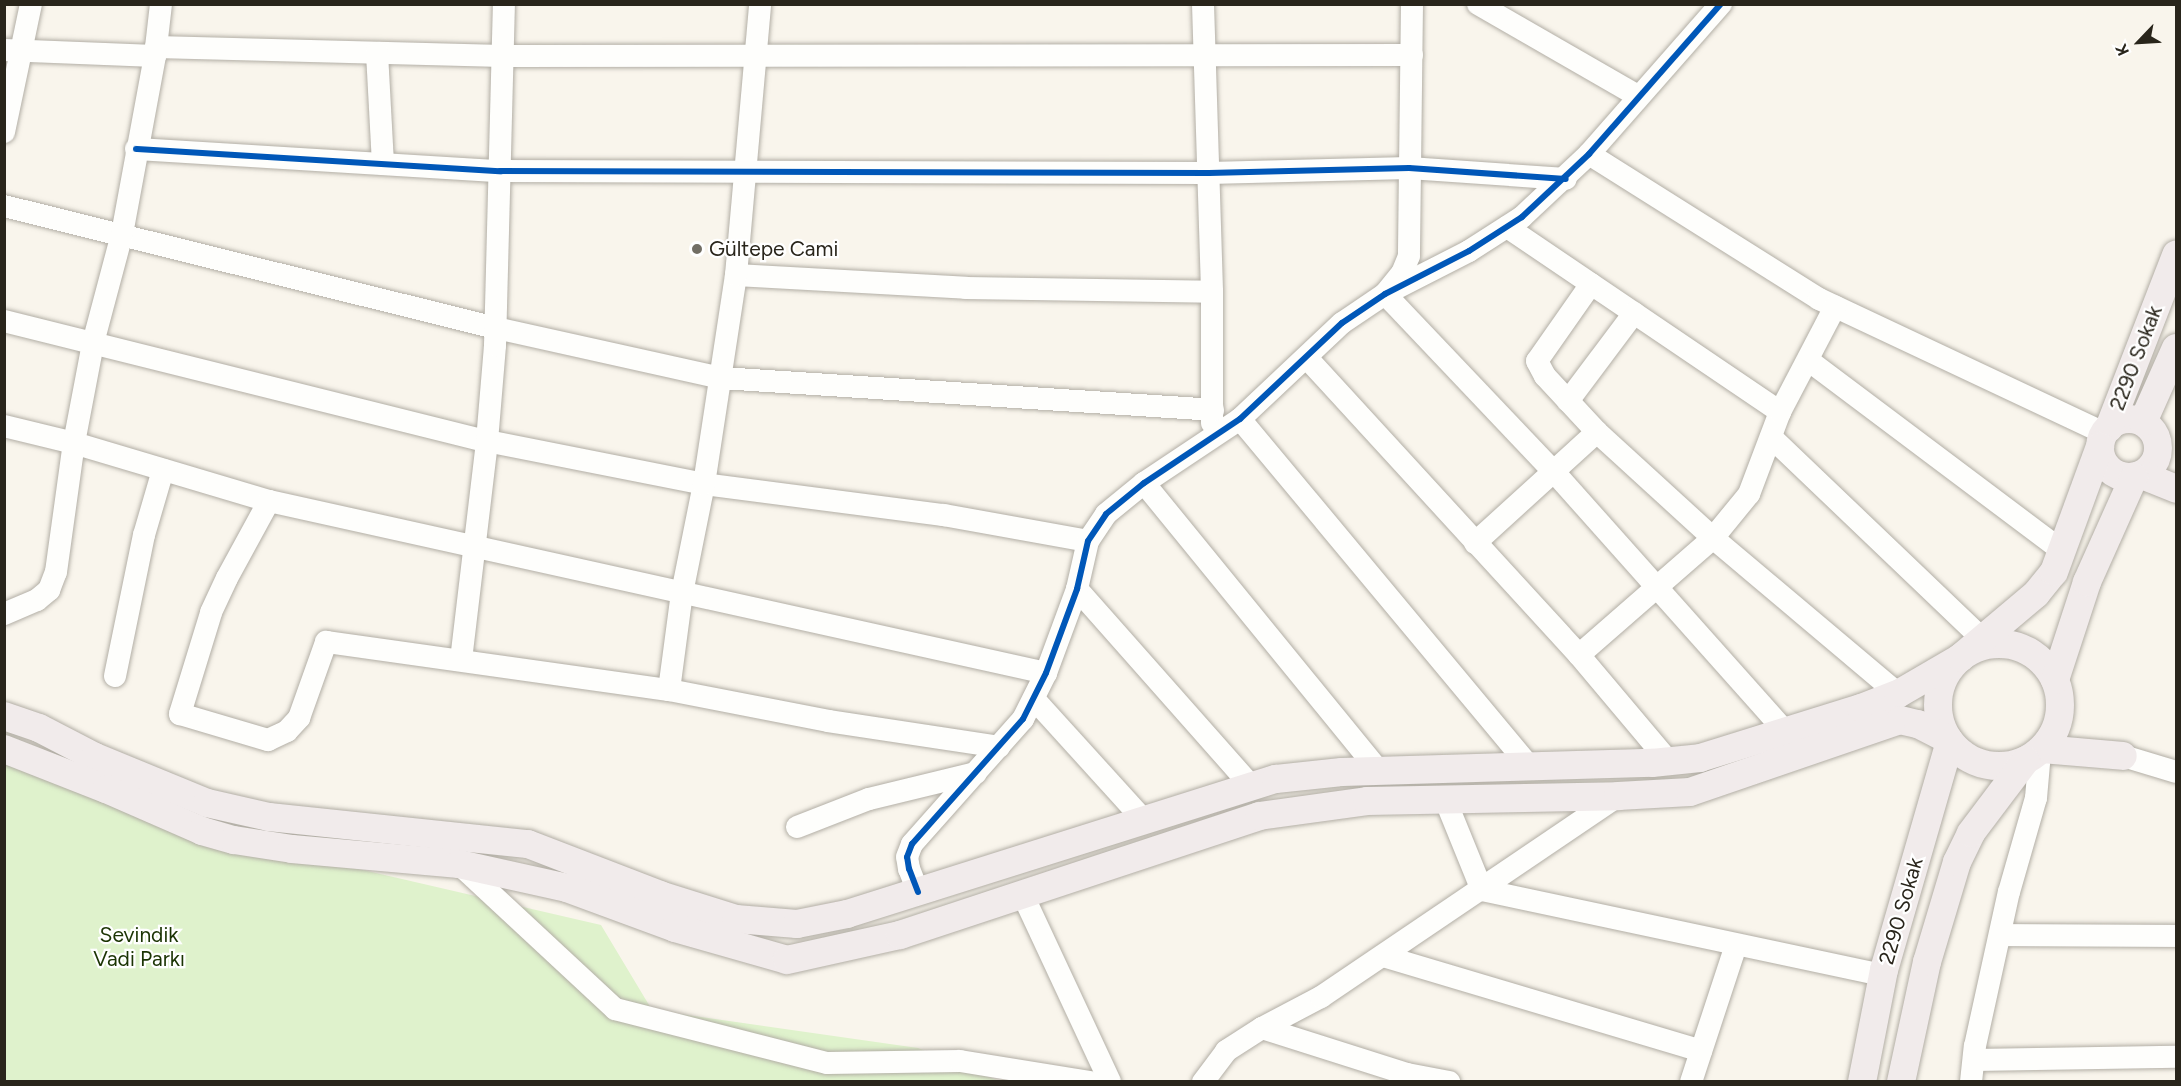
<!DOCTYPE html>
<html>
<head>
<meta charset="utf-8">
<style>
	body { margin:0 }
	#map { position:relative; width:2181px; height:1086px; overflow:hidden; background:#f9f5ec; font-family:Figtree,sans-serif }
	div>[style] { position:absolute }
	.green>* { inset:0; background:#dff2cc }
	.roads { filter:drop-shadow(0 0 2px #b2aea5) drop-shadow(0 0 2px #b2aea5) }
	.minor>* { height:22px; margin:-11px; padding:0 11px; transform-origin:11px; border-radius:11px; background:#fefefc }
	.major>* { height:28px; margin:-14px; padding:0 14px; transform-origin:14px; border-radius:14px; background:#f1ebeb }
	.major>.ring { margin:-14px; padding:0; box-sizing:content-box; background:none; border:28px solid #f1ebeb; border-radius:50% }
	.cycleway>* { height:6px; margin:-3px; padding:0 3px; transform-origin:3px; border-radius:3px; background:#0057b8 }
	.dots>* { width:16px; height:16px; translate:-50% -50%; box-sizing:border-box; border:3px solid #fff; border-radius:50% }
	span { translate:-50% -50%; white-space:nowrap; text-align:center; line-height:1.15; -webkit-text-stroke:4.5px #fff; paint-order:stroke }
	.poi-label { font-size:21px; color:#29251b }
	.left { translate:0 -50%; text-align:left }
	.street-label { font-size:21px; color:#29251b }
	.park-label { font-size:21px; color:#1b3403 }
	.frame { position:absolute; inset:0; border:6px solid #29251b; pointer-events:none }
	.north { position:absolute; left:2109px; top:12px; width:60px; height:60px; -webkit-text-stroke:4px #fff; paint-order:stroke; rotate:245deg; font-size:16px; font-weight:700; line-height:24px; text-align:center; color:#29251b }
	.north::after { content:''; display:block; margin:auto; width:21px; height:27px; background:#29251b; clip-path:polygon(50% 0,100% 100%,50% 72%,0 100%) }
</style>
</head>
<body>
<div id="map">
	<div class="green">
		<i style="clip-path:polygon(4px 757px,234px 840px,601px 925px,652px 1010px,918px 1048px,999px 1081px,5px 1081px)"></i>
	</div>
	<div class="roads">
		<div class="minor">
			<i style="left:1203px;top:4px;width:288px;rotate:88.2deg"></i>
			<i style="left:1212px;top:292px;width:131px;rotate:90deg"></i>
			<i style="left:1412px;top:4px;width:252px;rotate:90.7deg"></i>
			<i style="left:1409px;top:256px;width:18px;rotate:112deg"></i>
			<i style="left:1402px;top:273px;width:27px;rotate:129deg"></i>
			<i style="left:1385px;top:294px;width:247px;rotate:46.5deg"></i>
			<i style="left:1555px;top:473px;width:347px;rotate:48.3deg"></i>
			<i style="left:1478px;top:4px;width:185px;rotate:29.9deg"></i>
			<i style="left:156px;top:47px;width:347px;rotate:1.5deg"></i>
			<i style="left:503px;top:56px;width:909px;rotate:-0.06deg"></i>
			<i style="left:4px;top:50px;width:151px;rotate:2.3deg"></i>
			<i style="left:377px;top:53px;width:111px;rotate:86.9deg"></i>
			<i style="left:4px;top:132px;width:131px;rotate:-78.1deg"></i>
			<i style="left:136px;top:149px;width:365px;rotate:3.5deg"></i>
			<i style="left:500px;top:171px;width:709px;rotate:0.16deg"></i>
			<i style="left:1209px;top:173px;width:200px;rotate:-1.4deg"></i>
			<i style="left:1409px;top:168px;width:157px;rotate:4deg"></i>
			<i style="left:1589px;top:154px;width:272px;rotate:32.2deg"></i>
			<i style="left:1819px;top:299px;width:315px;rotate:25.2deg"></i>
			<i style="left:4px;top:206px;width:507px;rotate:13.93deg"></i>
			<i style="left:496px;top:328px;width:230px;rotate:12.5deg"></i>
			<i style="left:721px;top:378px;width:493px;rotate:3.7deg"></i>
			<i style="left:1507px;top:227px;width:330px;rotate:34.1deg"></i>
			<i style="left:736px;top:275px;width:230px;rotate:3.2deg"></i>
			<i style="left:966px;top:288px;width:246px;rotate:0.9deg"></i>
			<i style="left:1591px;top:284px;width:94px;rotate:125deg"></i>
			<i style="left:1537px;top:361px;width:17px;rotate:62deg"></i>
			<i style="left:1545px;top:376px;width:76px;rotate:47.1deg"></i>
			<i style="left:1597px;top:432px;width:157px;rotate:42.4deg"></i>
			<i style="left:1713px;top:538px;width:242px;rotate:40.1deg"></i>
			<i style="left:4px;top:321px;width:498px;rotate:14deg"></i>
			<i style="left:487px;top:441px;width:221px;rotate:11.2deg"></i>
			<i style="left:704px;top:484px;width:242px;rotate:7.4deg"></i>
			<i style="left:944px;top:515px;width:146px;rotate:10.2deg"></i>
			<i style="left:1307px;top:358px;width:403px;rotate:47.5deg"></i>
			<i style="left:1579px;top:655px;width:140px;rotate:49.9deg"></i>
			<i style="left:1808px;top:360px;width:318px;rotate:36.9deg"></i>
			<i style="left:1568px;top:401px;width:110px;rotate:-53.1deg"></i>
			<i style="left:1240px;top:419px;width:453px;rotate:50.2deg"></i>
			<i style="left:4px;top:426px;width:72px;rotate:13.7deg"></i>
			<i style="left:74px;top:443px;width:203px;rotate:16.6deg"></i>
			<i style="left:269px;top:501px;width:796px;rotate:12.48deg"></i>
			<i style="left:1771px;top:437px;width:291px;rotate:43.7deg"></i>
			<i style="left:1144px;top:483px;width:373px;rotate:50.8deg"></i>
			<i style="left:269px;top:501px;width:88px;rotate:118.6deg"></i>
			<i style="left:227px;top:578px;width:38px;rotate:115deg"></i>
			<i style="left:211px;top:613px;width:106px;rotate:107.1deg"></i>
			<i style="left:180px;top:714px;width:92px;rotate:16.5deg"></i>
			<i style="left:268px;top:740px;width:21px;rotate:-25deg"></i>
			<i style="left:287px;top:731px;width:18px;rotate:-47deg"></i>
			<i style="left:299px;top:718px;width:81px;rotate:-70.4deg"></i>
			<i style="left:326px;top:642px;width:346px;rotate:8deg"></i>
			<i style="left:669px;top:690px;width:162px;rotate:11deg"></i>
			<i style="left:828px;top:721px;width:173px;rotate:8.6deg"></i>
			<i style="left:1475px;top:543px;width:165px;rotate:-42.3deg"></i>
			<i style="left:1077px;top:589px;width:263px;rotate:48.5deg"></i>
			<i style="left:4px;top:614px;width:36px;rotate:-23deg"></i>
			<i style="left:37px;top:600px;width:16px;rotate:-40deg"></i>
			<i style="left:49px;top:590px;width:19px;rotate:-69deg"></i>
			<i style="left:56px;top:572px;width:130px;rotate:-82.1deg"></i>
			<i style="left:74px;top:443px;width:102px;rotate:-79.2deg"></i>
			<i style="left:93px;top:343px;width:113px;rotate:-75.1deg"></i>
			<i style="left:122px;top:234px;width:181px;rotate:-79.5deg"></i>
			<i style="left:155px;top:56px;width:52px;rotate:-83.4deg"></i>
			<i style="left:1579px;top:655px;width:178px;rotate:-41.1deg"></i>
			<i style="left:1713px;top:538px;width:57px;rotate:-50.7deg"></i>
			<i style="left:1749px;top:494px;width:88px;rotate:-69.3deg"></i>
			<i style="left:1780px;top:412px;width:119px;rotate:-62.4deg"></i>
			<i style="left:461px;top:660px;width:221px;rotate:-83.2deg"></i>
			<i style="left:487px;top:441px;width:96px;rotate:-85.2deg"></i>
			<i style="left:495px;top:345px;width:341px;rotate:-88.5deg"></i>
			<i style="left:115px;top:676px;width:144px;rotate:-78.4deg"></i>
			<i style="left:144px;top:535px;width:68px;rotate:-73.7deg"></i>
			<i style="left:669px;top:690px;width:98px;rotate:-82.4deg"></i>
			<i style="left:682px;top:593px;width:111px;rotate:-78.6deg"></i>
			<i style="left:704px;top:484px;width:211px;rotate:-81.3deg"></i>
			<i style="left:736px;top:275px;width:272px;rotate:-84.9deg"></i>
			<i style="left:1034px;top:699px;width:162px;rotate:47.8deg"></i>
			<i style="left:2123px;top:756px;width:55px;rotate:16.8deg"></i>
			<i style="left:1445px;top:799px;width:98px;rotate:67.9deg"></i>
			<i style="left:797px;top:827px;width:77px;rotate:-21.3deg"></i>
			<i style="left:869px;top:799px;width:110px;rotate:-13.7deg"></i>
			<i style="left:459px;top:864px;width:213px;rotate:42.9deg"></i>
			<i style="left:615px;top:1009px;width:219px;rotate:14.3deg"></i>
			<i style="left:827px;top:1063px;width:133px;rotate:-0.9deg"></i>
			<i style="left:960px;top:1061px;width:132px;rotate:9.2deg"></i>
			<i style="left:1482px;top:890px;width:410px;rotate:12deg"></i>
			<i style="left:918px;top:892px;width:25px;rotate:-111deg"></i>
			<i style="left:909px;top:869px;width:12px;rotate:-99deg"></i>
			<i style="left:907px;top:857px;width:14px;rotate:-69deg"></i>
			<i style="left:912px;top:844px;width:167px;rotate:-48.4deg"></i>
			<i style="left:1023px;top:719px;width:51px;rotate:-63.4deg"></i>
			<i style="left:1046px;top:673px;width:90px;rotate:-69.7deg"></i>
			<i style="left:1077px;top:589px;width:49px;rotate:-77.1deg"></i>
			<i style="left:1088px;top:541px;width:32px;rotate:-56deg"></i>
			<i style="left:1106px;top:514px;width:49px;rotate:-39.2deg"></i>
			<i style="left:1144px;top:483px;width:115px;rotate:-33.7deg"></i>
			<i style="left:1240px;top:419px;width:140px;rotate:-43.3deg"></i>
			<i style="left:1342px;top:323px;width:52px;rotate:-34deg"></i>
			<i style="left:1385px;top:294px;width:94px;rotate:-27.1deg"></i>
			<i style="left:1469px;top:251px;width:63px;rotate:-32.7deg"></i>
			<i style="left:1522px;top:217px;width:92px;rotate:-43.2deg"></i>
			<i style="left:1589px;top:154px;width:200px;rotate:-48.7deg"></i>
			<i style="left:1022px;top:893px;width:208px;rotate:65deg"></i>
			<i style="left:2000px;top:935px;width:176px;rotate:0.3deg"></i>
			<i style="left:1383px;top:956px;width:332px;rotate:16.6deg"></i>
			<i style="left:1262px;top:1028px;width:152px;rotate:17.6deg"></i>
			<i style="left:1407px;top:1074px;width:43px;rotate:10.8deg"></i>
			<i style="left:1974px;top:1060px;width:202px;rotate:-0.9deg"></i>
			<i style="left:1203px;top:1082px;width:39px;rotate:-53deg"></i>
			<i style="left:1226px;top:1051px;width:43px;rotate:-32.6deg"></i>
			<i style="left:1262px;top:1028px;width:67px;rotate:-27.7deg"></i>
			<i style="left:1321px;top:997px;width:359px;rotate:-34.1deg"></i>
			<i style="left:1691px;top:1082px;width:144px;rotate:-71.8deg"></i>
			<i style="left:1971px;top:1082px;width:36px;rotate:-84deg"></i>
			<i style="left:1975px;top:1046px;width:158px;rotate:-77.6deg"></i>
			<i style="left:2009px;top:892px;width:98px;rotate:-74deg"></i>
			<i style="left:2036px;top:798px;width:46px;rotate:-85deg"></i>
		</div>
		<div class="major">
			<i class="ring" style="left:2100px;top:419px;width:30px;height:30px"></i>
			<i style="left:2143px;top:422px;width:81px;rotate:-66deg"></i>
			<i style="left:2109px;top:428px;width:186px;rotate:-68.8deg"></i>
			<i style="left:2142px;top:475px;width:37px;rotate:22deg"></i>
			<i class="ring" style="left:1938px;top:644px;width:94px;height:94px"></i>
			<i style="left:2055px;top:680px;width:103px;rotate:-71.9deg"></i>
			<i style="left:2087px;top:582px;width:115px;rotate:-65.9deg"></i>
			<i style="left:4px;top:716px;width:37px;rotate:19deg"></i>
			<i style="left:39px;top:728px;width:63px;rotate:27.4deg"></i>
			<i style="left:95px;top:757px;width:121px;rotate:22.3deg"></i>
			<i style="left:207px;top:803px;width:64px;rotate:12.7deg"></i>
			<i style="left:269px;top:817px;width:260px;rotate:6deg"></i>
			<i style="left:528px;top:844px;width:142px;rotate:21.1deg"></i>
			<i style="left:660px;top:895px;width:80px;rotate:17.5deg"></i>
			<i style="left:736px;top:919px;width:61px;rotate:4.7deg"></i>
			<i style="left:797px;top:924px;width:51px;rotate:-11.3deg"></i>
			<i style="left:847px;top:914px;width:450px;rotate:-17.5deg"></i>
			<i style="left:1276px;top:779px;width:66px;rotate:-6.1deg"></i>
			<i style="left:1342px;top:772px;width:310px;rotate:-1.7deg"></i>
			<i style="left:1652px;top:763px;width:48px;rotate:-5.9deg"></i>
			<i style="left:1700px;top:758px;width:169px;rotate:-17.3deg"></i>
			<i style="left:1861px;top:708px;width:40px;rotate:-21deg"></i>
			<i style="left:1898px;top:694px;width:72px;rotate:-30.1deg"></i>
			<i style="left:1960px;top:658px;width:99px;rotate:-40.1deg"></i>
			<i style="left:2036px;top:594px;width:28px;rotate:-51deg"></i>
			<i style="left:2054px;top:572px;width:134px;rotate:-69.9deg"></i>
			<i style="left:4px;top:749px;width:110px;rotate:21.4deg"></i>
			<i style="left:106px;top:789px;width:105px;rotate:23.6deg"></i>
			<i style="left:202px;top:831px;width:33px;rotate:16deg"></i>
			<i style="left:234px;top:840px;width:59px;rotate:8.8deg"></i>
			<i style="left:292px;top:849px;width:168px;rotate:5.1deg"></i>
			<i style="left:459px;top:864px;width:111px;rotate:12.5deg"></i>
			<i style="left:567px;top:888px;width:115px;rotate:20.3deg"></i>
			<i style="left:675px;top:928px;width:116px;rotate:15.9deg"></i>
			<i style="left:787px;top:960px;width:116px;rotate:-12.5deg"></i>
			<i style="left:900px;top:935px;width:378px;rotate:-18.3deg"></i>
			<i style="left:1259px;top:816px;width:109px;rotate:-7.9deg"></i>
			<i style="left:1367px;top:801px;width:251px;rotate:-1.1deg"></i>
			<i style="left:1618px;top:796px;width:72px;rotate:-3.2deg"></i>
			<i style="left:1690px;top:792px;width:222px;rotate:-18.9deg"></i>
			<i style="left:1900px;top:720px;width:18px;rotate:13deg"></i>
			<i style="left:1918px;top:724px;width:34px;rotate:27deg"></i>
			<i style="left:2042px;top:749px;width:81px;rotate:4.9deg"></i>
			<i style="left:1862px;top:1082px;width:114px;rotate:-78.9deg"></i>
			<i style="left:1884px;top:970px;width:237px;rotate:-73.9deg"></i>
			<i style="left:1901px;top:1082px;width:123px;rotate:-77.8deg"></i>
			<i style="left:1927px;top:962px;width:104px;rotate:-73.3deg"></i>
			<i style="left:1957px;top:862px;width:32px;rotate:-64deg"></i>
			<i style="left:1971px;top:833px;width:91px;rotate:-53deg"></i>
		</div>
	</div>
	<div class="cycleway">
		<i style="left:136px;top:149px;width:365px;rotate:3.5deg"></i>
		<i style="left:500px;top:171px;width:709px;rotate:0.16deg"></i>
		<i style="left:1209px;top:173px;width:200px;rotate:-1.4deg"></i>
		<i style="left:1409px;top:168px;width:157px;rotate:4deg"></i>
		<i style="left:918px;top:892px;width:25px;rotate:-111deg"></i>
		<i style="left:909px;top:869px;width:12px;rotate:-99deg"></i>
		<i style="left:907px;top:857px;width:14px;rotate:-69deg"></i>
		<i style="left:912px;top:844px;width:167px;rotate:-48.4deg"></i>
		<i style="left:1023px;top:719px;width:51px;rotate:-63.4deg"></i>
		<i style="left:1046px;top:673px;width:90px;rotate:-69.7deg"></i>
		<i style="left:1077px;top:589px;width:49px;rotate:-77.1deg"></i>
		<i style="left:1088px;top:541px;width:32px;rotate:-56deg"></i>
		<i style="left:1106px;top:514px;width:49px;rotate:-39.2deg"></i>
		<i style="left:1144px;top:483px;width:115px;rotate:-33.7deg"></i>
		<i style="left:1240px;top:419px;width:140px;rotate:-43.3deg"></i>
		<i style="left:1342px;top:323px;width:52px;rotate:-34deg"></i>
		<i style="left:1385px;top:294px;width:94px;rotate:-27.1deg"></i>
		<i style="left:1469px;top:251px;width:63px;rotate:-32.7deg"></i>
		<i style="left:1522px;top:217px;width:92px;rotate:-43.2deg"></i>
		<i style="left:1589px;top:154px;width:200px;rotate:-48.7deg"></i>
	</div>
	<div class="dots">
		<i style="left:697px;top:249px;background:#726e64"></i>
	</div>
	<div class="poi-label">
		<span class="left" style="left:709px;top:249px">Gültepe Cami</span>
	</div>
	<div class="street-label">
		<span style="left:2136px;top:358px;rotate:-69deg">2290 Sokak</span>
		<span style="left:1901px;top:911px;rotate:-74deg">2290 Sokak</span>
	</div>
	<div class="park-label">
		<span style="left:139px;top:947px">Sevindik<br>Vadi Parkı</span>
	</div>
	<div class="frame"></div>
	<div class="north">K</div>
</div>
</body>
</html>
